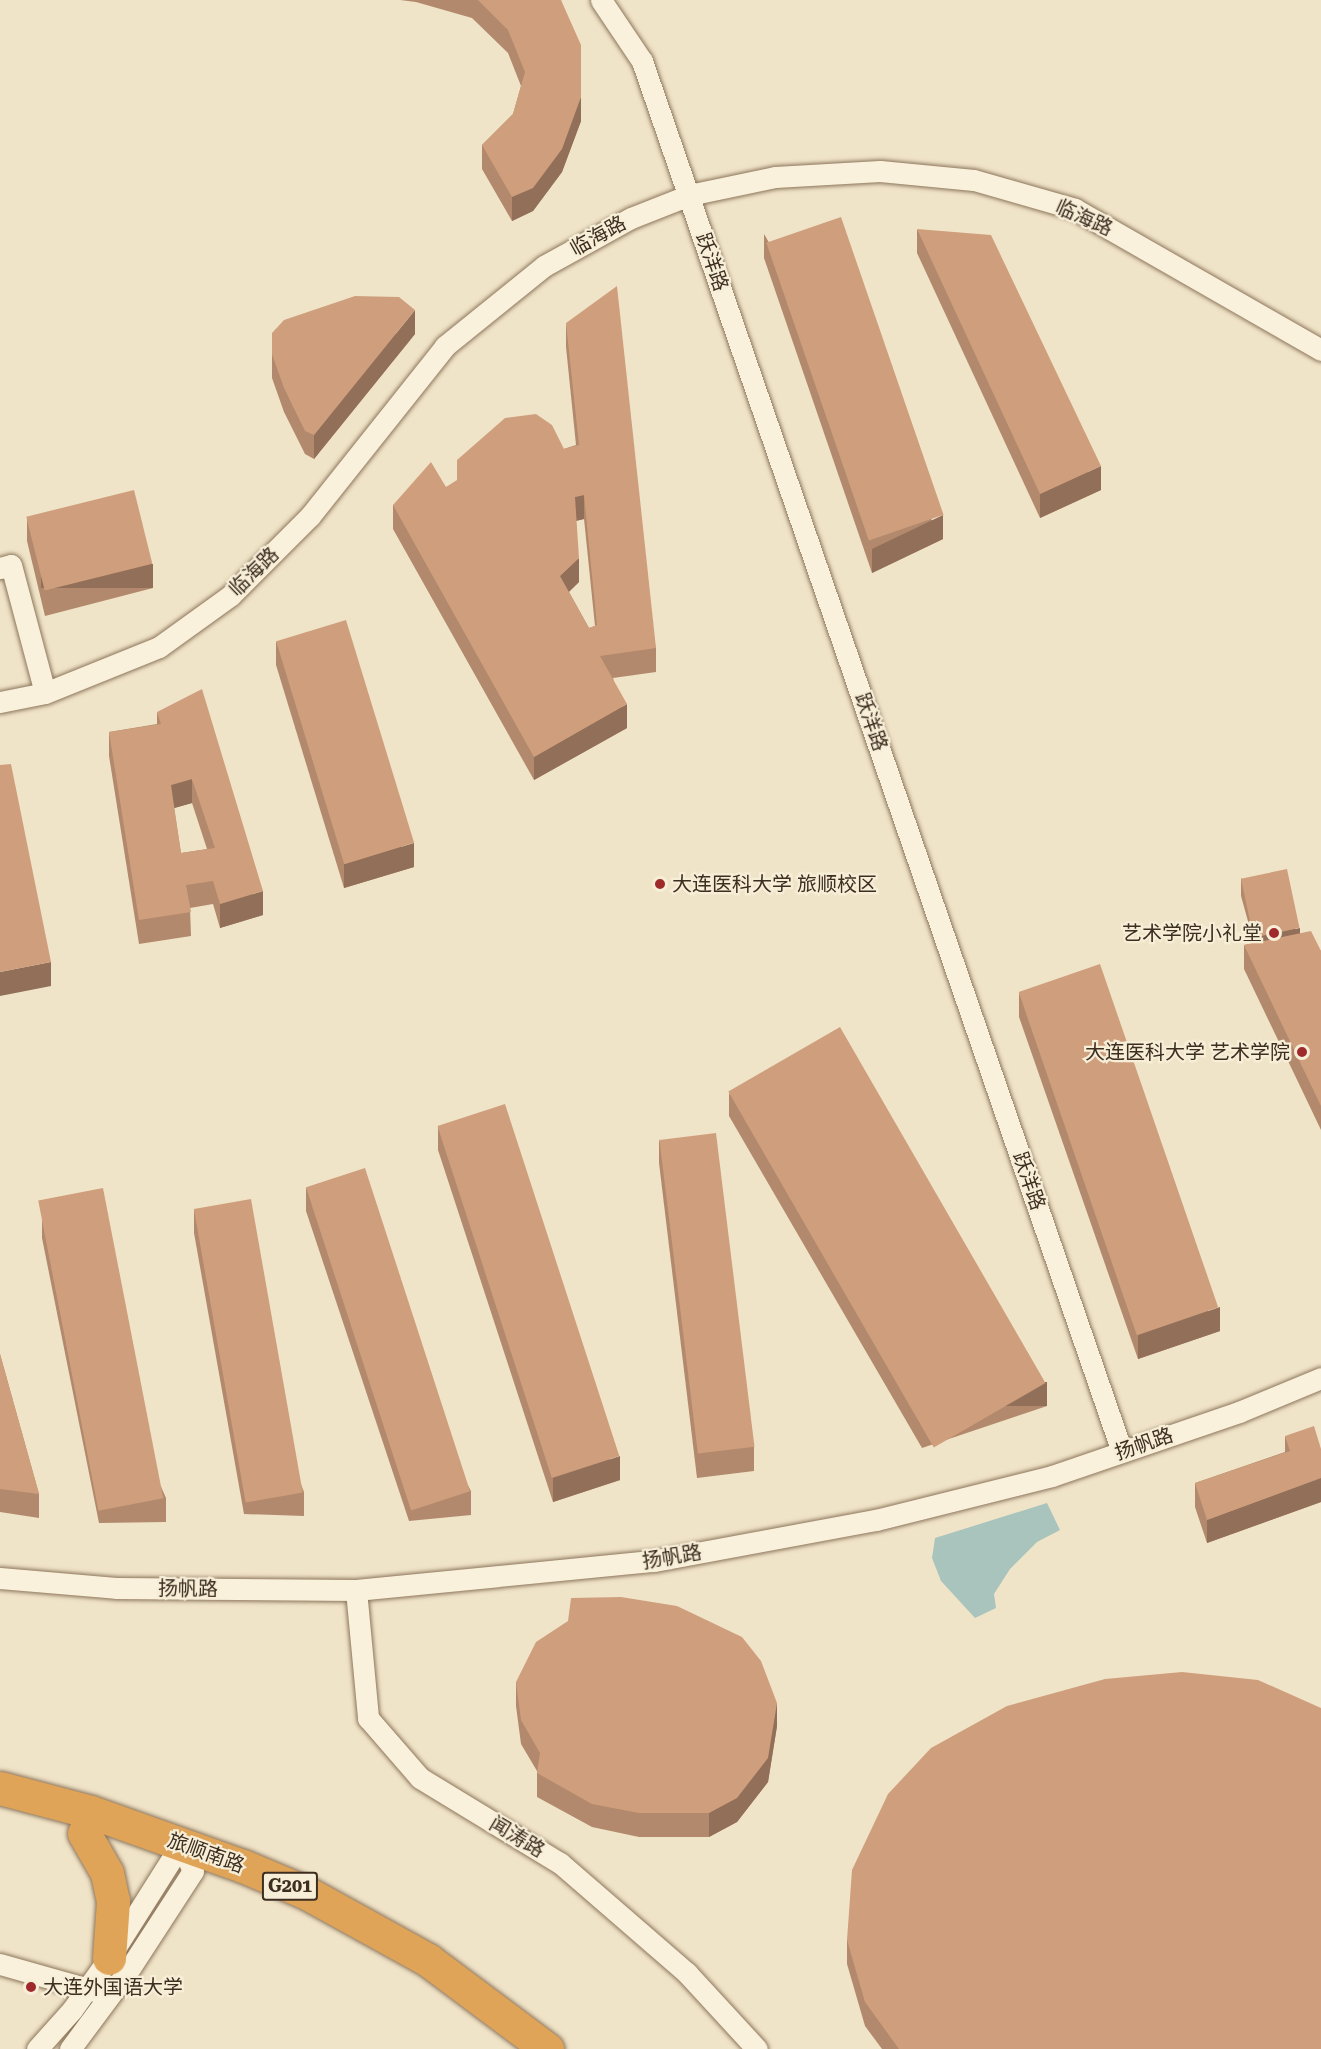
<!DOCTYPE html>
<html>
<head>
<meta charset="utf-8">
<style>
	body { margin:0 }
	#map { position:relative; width:1321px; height:2049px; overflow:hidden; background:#f0e4c8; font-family:"Roboto Serif","Noto Sans SC",serif }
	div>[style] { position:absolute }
	.water>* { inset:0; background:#a9c4bc }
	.roads { filter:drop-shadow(0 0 2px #8d765c) drop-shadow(0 0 2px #8d765c) }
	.street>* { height:21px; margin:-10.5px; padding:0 10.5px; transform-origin:10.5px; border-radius:10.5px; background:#faf1dc }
	.highway>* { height:33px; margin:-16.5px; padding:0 16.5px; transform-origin:16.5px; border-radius:16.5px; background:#e0a458 }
	.wall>* { inset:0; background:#b2896c }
	.shaded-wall>* { inset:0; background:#916f58; transform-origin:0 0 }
	.building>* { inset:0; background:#cf9f7d; transform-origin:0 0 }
	.dots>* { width:16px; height:16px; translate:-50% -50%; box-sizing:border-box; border:3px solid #f7eed8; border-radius:50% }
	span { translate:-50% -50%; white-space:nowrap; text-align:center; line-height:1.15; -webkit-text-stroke:4.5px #f7eed8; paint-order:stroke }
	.shield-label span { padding:2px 4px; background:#f7eed8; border:2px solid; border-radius:4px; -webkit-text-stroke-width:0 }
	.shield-label { font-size:18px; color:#3d2e20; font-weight:700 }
	.street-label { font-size:20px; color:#3d2e20 }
	.poi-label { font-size:20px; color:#3d2e20 }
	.left { translate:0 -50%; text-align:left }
	.right { translate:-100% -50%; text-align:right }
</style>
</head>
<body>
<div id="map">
	<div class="water">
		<i style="clip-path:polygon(1047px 1503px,1060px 1530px,1037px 1542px,1010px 1569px,994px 1594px,996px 1608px,975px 1618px,941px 1581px,932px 1558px,935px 1538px)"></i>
	</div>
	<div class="roads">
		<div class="street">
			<i style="left:601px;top:0;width:73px;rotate:56.1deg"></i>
			<i style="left:642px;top:61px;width:1471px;rotate:70.96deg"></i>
			<i style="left:0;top:568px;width:11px;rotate:-15deg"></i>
			<i style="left:11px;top:565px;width:132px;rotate:75.1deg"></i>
			<i style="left:0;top:702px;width:46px;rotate:-11.3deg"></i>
			<i style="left:45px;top:693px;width:123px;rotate:-22deg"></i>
			<i style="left:159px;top:647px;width:89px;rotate:-35.8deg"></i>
			<i style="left:231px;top:595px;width:112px;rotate:-45deg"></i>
			<i style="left:310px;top:516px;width:217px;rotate:-51.5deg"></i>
			<i style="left:445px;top:346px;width:127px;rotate:-38.9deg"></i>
			<i style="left:544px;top:266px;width:99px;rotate:-28.9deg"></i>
			<i style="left:631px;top:218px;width:62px;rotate:-21.6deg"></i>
			<i style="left:689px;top:195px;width:88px;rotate:-11.8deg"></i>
			<i style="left:775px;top:177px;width:105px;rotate:-3.3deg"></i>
			<i style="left:880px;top:171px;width:94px;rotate:5.5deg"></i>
			<i style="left:974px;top:180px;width:105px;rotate:16deg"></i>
			<i style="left:1075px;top:209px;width:284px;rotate:29.8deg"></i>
			<i style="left:0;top:1578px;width:116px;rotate:4.9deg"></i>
			<i style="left:116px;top:1588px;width:240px;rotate:0.5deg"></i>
			<i style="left:356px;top:1590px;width:299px;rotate:-5.6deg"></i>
			<i style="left:654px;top:1561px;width:226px;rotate:-10.5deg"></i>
			<i style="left:876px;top:1520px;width:181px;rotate:-14deg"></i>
			<i style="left:1052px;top:1476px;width:198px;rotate:-18.9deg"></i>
			<i style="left:1239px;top:1412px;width:89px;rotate:-22.5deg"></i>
			<i style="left:356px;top:1590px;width:129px;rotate:84.6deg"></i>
			<i style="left:368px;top:1718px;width:79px;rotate:49.1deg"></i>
			<i style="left:420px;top:1778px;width:164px;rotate:31.3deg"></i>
			<i style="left:560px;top:1863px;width:168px;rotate:40.9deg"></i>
			<i style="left:687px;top:1973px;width:103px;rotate:47.4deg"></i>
			<i style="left:0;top:1964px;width:103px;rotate:15.8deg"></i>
			<i style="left:37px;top:2049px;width:52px;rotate:-48.1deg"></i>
			<i style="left:72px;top:2010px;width:64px;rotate:-54.6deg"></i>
			<i style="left:109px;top:1958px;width:135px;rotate:-57.7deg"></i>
			<i style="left:70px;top:2049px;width:97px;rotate:-53.4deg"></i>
			<i style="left:128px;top:1971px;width:119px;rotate:-57deg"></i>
			<i style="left:193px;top:1871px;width:30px;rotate:-114deg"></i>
		</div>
		<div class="highway">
			<i style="left:0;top:1788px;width:94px;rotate:14.8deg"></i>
			<i style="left:91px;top:1812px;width:161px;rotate:19.6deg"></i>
			<i style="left:243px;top:1866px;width:67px;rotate:22.8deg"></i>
			<i style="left:305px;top:1892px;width:141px;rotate:28.9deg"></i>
			<i style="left:428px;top:1960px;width:149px;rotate:36.8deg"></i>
			<i style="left:84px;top:1833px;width:46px;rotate:60.1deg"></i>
			<i style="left:107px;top:1873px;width:29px;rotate:78deg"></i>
			<i style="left:113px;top:1901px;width:57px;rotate:94deg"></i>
		</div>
	</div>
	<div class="wall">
		<i style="clip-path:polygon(400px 0,561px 0,581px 121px,562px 172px,533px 211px,512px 221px,482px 169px,482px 145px,513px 114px,521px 86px,508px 53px,472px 18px,416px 2px)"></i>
		<i style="clip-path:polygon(917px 229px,1101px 490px,1040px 518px,917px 253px)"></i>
		<i style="clip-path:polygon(764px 234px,943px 539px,872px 573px,764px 258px)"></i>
		<i style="clip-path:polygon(evenodd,566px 323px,656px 648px,656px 672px,613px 678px,627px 728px,534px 780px,393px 529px,393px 505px,446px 487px,576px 445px,566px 347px,566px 323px,584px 519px,595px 626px,589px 628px,569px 592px,579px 582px,576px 521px,584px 519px)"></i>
		<i style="clip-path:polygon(272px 333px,415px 334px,314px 459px,305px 454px,284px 412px,272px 378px)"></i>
		<i style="clip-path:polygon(27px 518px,153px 588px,45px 616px,27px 541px)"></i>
		<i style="clip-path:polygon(276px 641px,414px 867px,344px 888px,276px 665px)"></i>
		<i style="clip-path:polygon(evenodd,157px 712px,263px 915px,220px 928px,213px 904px,190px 908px,191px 936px,139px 944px,109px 756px,109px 732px,157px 724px,157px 712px,192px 803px,207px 849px,181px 853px,174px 808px,192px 803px)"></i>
		<i style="clip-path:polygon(1241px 878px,1300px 933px,1321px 951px,1321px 1130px,1244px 969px,1244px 945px,1254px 943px,1241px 896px)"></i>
		<i style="clip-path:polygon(1019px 993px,1220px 1331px,1138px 1359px,1019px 1017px)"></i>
		<i style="clip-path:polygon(729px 1093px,1047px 1406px,922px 1448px,729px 1116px)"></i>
		<i style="clip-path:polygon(438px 1127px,620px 1480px,553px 1502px,438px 1150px)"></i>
		<i style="clip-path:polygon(659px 1139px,754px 1447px,754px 1471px,697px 1478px,659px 1163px)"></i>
		<i style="clip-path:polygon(306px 1187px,471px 1491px,471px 1515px,409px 1521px,306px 1211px)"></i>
		<i style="clip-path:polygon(194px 1209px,304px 1492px,304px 1516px,244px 1514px,194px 1233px)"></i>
		<i style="clip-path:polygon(42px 1214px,166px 1498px,166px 1522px,99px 1523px,42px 1238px)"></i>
		<i style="clip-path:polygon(0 1354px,39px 1494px,39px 1518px,0 1512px)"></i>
		<i style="clip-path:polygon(1285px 1436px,1321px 1449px,1321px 1502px,1207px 1543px,1195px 1507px,1195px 1483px,1285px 1452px)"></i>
		<i style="clip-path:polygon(516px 1682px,777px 1726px,768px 1782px,737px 1822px,709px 1837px,639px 1837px,592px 1827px,537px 1797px,537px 1771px,521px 1744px,516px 1706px)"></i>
		<i style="clip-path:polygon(847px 1940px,1321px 2049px,882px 2049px,865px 2026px,847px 1964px)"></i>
	</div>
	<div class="shaded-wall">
		<i style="clip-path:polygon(581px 97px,581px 121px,562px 172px,533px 211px,512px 221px,512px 197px)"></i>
		<i style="clip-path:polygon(415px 310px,415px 334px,314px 459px,314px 435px)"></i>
		<i style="clip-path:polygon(1101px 466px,1101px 490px,1040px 518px,1040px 494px)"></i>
		<i style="clip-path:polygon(584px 495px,584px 519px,575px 521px,575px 497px)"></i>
		<i style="clip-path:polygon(943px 515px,943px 539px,872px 573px,872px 549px)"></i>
		<i style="clip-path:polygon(579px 558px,579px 582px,560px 600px,560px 576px)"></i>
		<i style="left:153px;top:564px;width:24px;height:112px;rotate:90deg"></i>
		<i style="clip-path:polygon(627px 704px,627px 728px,534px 780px,534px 757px)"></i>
		<i style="clip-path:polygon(192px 779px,192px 803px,171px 809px,171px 785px)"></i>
		<i style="clip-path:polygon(414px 843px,414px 867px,344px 888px,344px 864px)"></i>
		<i style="clip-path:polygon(263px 891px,263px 915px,220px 928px,220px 904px)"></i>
		<i style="clip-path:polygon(1300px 928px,1300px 946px,1257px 955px,1257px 937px)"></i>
		<i style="clip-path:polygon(51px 962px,51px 986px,0 996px,0 972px)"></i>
		<i style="clip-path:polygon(1220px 1307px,1220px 1331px,1138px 1359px,1138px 1335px)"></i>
		<i style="left:1047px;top:1382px;width:24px;height:132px;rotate:90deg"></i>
		<i style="clip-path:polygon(620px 1456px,620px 1480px,553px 1502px,553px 1478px)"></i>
		<i style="clip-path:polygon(1321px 1478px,1321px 1502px,1207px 1543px,1207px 1520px)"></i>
		<i style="clip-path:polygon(777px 1703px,777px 1726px,768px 1782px,737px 1822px,709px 1837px,709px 1813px)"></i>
	</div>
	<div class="building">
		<i style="clip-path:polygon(478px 0,561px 0,581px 45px,581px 97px,562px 149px,533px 188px,512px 197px,482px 145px,513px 114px,525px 72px,508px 30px)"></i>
		<i style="left:841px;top:217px;width:315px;height:79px;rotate:71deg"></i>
		<i style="clip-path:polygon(917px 229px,991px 235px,1101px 466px,1040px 494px)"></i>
		<i style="clip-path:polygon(evenodd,617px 286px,656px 648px,600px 656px,627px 704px,534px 757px,393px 505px,431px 462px,446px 487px,457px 480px,457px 460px,505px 418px,536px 414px,552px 425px,564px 449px,579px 445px,566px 323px,617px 286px,584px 495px,597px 625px,589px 628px,560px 576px,579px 558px,575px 497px,584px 495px)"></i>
		<i style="clip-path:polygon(355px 296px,399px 297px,415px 310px,314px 435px,305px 431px,284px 388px,272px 354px,272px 333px,284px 320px)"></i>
		<i style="left:134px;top:490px;width:76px;height:111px;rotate:76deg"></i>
		<i style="left:346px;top:620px;width:233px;height:73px;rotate:73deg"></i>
		<i style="clip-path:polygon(evenodd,202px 689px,263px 891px,220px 904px,213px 881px,186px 885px,191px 912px,139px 920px,109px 732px,161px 724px,157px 712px,202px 689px,192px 779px,215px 848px,181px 853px,171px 785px,192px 779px)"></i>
		<i style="clip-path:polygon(11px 764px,51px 962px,0 972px,0 765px)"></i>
		<i style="left:1287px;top:869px;width:60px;height:47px;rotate:78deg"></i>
		<i style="clip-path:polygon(1311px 931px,1321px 951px,1321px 1106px,1244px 945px)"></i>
		<i style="left:1100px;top:964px;width:363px;height:86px;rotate:71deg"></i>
		<i style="left:840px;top:1027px;width:411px;height:129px;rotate:60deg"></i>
		<i style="left:505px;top:1104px;width:370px;height:71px;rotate:72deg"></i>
		<i style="left:716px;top:1133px;width:316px;height:57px;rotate:83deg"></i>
		<i style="left:365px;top:1168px;width:340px;height:62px;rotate:72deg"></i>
		<i style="left:103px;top:1188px;width:316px;height:66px;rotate:79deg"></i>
		<i style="left:251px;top:1199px;width:298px;height:58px;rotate:80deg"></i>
		<i style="clip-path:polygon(0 1354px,39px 1494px,0 1489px)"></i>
		<i style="clip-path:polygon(1314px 1426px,1321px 1449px,1321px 1478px,1207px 1520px,1195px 1483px,1290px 1451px,1285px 1436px)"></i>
		<i style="clip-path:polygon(621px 1597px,677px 1606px,742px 1637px,761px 1661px,777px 1703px,768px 1758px,737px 1798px,709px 1813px,639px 1813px,592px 1804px,537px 1773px,540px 1753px,521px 1720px,516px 1682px,536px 1642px,568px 1621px,571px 1598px)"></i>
		<i style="clip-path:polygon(1182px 1672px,1258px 1680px,1321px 1708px,1321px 2049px,899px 2049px,865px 2002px,847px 1940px,852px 1870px,888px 1794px,931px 1748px,1007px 1706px,1105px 1679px)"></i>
	</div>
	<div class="dots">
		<i style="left:660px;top:884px;background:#9e2a2b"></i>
		<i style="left:1274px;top:933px;background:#9e2a2b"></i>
		<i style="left:1302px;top:1052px;background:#9e2a2b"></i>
		<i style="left:31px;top:1987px;background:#9e2a2b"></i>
	</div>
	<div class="shield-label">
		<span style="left:290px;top:1886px">G201</span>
	</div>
	<div class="street-label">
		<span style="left:1084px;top:218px;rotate:24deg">临海路</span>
		<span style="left:598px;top:236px;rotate:-29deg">临海路</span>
		<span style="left:712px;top:262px;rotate:71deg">跃洋路</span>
		<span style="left:254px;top:572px;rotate:-44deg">临海路</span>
		<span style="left:871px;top:722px;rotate:71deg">跃洋路</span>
		<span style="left:1029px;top:1181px;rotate:71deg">跃洋路</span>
		<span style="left:1144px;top:1444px;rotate:-19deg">扬帆路</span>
		<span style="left:672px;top:1557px;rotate:-9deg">扬帆路</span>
		<span style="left:188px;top:1589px;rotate:1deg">扬帆路</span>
		<span style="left:517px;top:1837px;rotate:31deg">闻涛路</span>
		<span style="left:206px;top:1853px;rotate:20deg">旅顺南路</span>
	</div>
	<div class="poi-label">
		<span class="left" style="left:672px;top:884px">大连医科大学 旅顺校区</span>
		<span class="right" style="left:1262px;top:933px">艺术学院小礼堂</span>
		<span class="right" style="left:1290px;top:1052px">大连医科大学 艺术学院</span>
		<span class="left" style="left:43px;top:1987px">大连外国语大学</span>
	</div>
</div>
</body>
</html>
